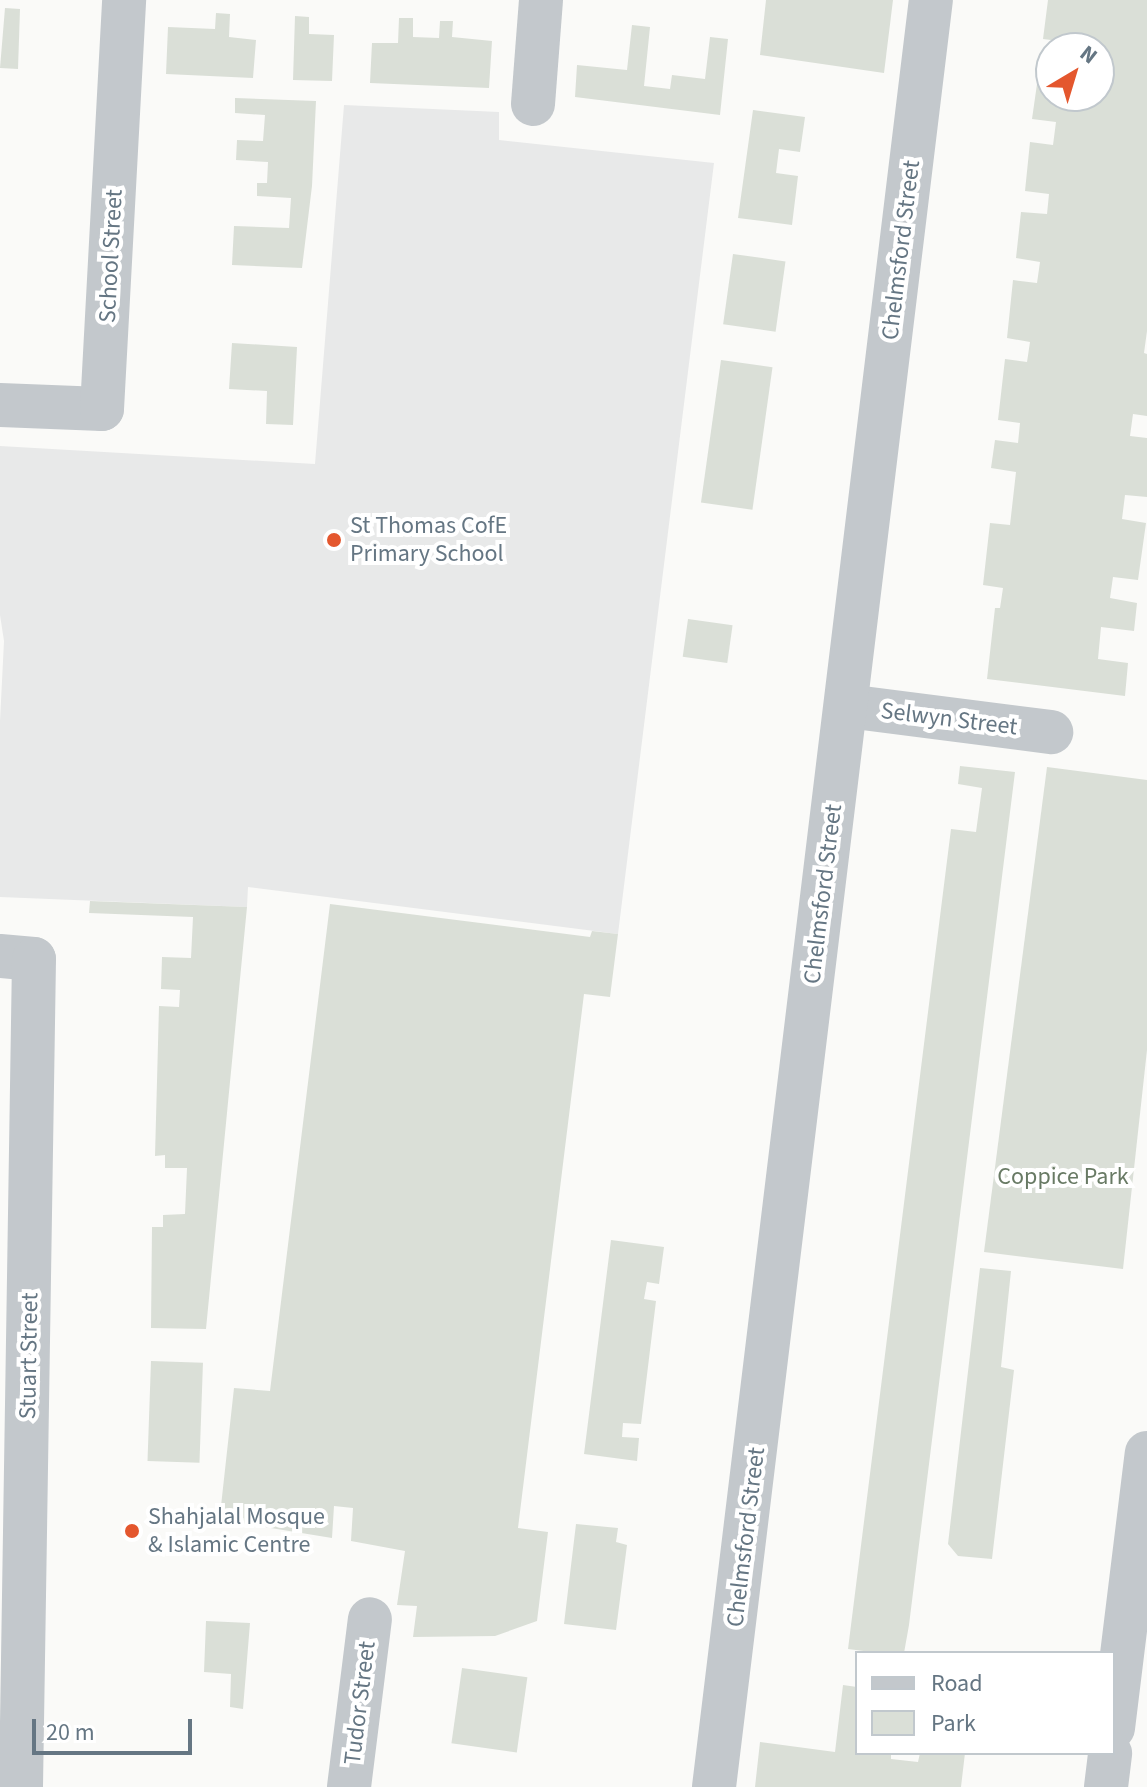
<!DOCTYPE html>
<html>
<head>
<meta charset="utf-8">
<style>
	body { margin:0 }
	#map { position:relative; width:1147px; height:1787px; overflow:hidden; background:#fafaf8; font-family:"Source Sans 3",sans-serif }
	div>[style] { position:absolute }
	.built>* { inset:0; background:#e8e9e9 }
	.green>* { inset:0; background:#dadfd7; transform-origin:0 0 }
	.minor>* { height:44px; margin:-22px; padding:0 22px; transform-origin:22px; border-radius:22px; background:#c3c8cc }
	.dots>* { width:22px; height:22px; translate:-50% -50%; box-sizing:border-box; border:4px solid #fff; border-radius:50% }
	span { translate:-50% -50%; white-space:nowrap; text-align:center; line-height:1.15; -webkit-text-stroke:8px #fff; paint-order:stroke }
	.street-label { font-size:24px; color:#657683 }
	.poi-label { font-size:24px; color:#657683 }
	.left { translate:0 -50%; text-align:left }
	.park-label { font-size:24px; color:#687a64 }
	.legend { position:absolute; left:855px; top:1651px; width:260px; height:104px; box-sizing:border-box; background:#fff; border:2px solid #c1c8cd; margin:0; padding:10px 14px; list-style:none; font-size:24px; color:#657683 }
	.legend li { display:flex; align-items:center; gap:16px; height:40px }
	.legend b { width:40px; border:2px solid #c1c8cd }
	.north { position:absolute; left:1035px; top:32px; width:80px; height:80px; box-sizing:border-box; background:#fff; border:2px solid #c1c8cd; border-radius:50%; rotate:38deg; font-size:22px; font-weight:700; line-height:32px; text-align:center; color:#657683 }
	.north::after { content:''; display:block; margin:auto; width:28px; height:36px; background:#e4572e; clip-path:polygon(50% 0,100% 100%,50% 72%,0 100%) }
	.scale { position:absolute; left:32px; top:1719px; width:160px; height:36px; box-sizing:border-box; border:4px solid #657683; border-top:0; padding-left:10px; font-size:24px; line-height:28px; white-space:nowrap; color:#657683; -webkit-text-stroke:6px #fff; paint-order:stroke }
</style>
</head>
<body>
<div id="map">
	<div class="built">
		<i style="clip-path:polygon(344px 105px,499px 112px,499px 140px,714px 163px,618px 934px,248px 887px,247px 907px,0 897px,0 721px,4px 641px,0 615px,0 446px,315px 464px)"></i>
	</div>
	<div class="green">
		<i style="clip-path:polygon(766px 0,893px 0,884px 73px,760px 55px)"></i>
		<i style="clip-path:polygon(1048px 0,1147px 0,1147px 331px,1144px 353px,1147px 354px,1147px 416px,1133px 414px,1130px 436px,1147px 438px,1147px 497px,1125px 495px,1122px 519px,1146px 523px,1138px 580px,1113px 577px,1110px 598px,1137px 603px,1134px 631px,1101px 627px,1098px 659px,1128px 663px,1125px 696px,987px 679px,995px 608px,1000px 608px,1003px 588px,983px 585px,990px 523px,1010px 525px,1016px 472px,991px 468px,995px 440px,1018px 443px,1020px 423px,998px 420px,1005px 359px,1027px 362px,1030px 342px,1007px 338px,1013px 280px,1037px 283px,1040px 262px,1016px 258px,1021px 212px,1047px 214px,1049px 194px,1025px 191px,1030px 142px,1053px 145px,1056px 122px,1032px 119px,1040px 63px,1051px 64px,1051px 96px,1099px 96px,1099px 48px,1066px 48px,1067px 42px,1043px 39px)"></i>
		<i style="clip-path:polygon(5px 8px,20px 9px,18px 69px,0 68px)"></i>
		<i style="clip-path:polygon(216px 13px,230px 14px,229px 37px,256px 40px,253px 78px,166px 74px,168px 27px,215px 29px)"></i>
		<i style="clip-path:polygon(295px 16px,309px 17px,309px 34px,334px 35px,332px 81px,293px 80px)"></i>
		<i style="clip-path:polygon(399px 18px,413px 18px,413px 37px,439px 38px,440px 21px,453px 21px,452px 37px,492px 41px,489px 88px,370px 83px,372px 43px,398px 43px)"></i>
		<i style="clip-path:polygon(632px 25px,650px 27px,644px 86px,670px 89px,672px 75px,705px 79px,710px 37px,728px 39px,720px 115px,575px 97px,577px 65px,627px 70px)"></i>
		<i style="clip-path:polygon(235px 98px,316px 101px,312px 186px,302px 268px,232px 265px,234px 226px,289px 228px,291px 198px,257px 196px,257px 183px,267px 183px,268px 162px,236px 160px,237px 140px,263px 141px,265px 115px,235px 113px)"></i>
		<i style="clip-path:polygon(753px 110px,805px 117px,800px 152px,779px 149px,776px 173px,798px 176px,792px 225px,738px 218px)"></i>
		<i style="left:733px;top:254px;width:53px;height:71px;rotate:8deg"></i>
		<i style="clip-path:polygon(232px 343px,297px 347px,293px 425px,266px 424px,267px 391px,229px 389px)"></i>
		<i style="left:721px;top:360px;width:52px;height:144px;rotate:8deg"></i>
		<i style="left:688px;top:619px;width:45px;height:38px;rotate:8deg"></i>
		<i style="clip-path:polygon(960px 766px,1015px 772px,909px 1625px,904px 1653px,879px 1653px,848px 1649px,951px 829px,976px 832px,982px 788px,958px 784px)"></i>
		<i style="clip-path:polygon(1047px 767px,1147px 780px,1147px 1050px,1123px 1269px,984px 1252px)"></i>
		<i style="clip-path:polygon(90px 901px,247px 907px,206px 1329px,151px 1328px,152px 1227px,163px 1227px,163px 1215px,185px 1214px,187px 1168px,165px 1168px,165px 1155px,155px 1156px,159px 1006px,179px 1007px,180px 990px,161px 989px,162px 957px,191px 958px,193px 917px,89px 913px)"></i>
		<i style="clip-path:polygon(330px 904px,590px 937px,592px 931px,618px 934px,610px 997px,584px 994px,518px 1528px,548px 1532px,537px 1621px,495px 1636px,413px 1637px,417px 1606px,397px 1605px,405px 1551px,351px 1541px,353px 1508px,334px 1506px,332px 1538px,227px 1521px,220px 1515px,234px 1388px,270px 1391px)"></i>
		<i style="clip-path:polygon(611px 1240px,664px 1247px,659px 1284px,647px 1282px,644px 1299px,656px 1301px,641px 1424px,623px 1423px,622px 1437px,639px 1438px,637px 1461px,584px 1454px)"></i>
		<i style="clip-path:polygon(980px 1268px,1011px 1271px,1001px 1367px,1014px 1370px,992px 1559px,958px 1556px,948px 1544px)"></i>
		<i style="left:151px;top:1361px;width:52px;height:100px;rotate:2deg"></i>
		<i style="clip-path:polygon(576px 1524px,618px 1528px,616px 1542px,627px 1545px,616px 1630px,564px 1624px)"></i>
		<i style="clip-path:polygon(206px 1621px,250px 1623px,243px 1709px,230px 1707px,231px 1674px,204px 1672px)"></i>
		<i style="left:462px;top:1668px;width:66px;height:76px;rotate:8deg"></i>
		<i style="clip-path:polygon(843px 1685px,857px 1687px,857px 1753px,891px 1753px,891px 1759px,918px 1762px,920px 1753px,965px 1753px,961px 1787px,755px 1787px,760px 1742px,835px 1752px)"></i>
	</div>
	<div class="minor">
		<i style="left:533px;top:104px;width:104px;rotate:-85.6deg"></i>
		<i style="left:0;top:405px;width:102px;rotate:2.2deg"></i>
		<i style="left:102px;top:409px;width:410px;rotate:-86.9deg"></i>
		<i style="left:847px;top:706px;width:206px;rotate:7.3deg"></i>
		<i style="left:0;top:956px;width:34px;rotate:5deg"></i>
		<i style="left:34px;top:959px;width:828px;rotate:90.9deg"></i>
		<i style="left:1113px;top:1728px;width:277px;rotate:-83deg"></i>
		<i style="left:349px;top:1787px;width:169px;rotate:-82.9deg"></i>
		<i style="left:714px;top:1787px;width:1800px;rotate:-83.08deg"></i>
		<i style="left:1106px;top:1787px;width:34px;rotate:-83deg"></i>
	</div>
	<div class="dots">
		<i style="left:334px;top:540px;background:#e4572e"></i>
		<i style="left:132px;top:1531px;background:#e4572e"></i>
	</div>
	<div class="street-label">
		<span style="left:901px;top:250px;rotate:-83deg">Chelmsford Street</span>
		<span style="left:111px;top:256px;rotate:-87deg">School Street</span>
		<span style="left:949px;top:719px;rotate:7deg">Selwyn Street</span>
		<span style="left:823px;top:894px;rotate:-83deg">Chelmsford Street</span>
		<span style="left:29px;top:1356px;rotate:-89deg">Stuart Street</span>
		<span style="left:746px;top:1537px;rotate:-83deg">Chelmsford Street</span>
		<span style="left:360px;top:1703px;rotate:-83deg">Tudor Street</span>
	</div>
	<div class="poi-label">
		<span class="left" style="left:350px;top:540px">St Thomas CofE<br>Primary School</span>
		<span class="left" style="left:148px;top:1531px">Shahjalal Mosque<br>&amp; Islamic Centre</span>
	</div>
	<div class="park-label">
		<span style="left:1063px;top:1177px">Coppice Park</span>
	</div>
	<ul class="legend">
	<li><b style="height:10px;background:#c3c8cc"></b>Road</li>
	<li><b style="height:22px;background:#dadfd7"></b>Park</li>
	</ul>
	<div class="north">N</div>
	<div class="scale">20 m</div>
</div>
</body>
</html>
